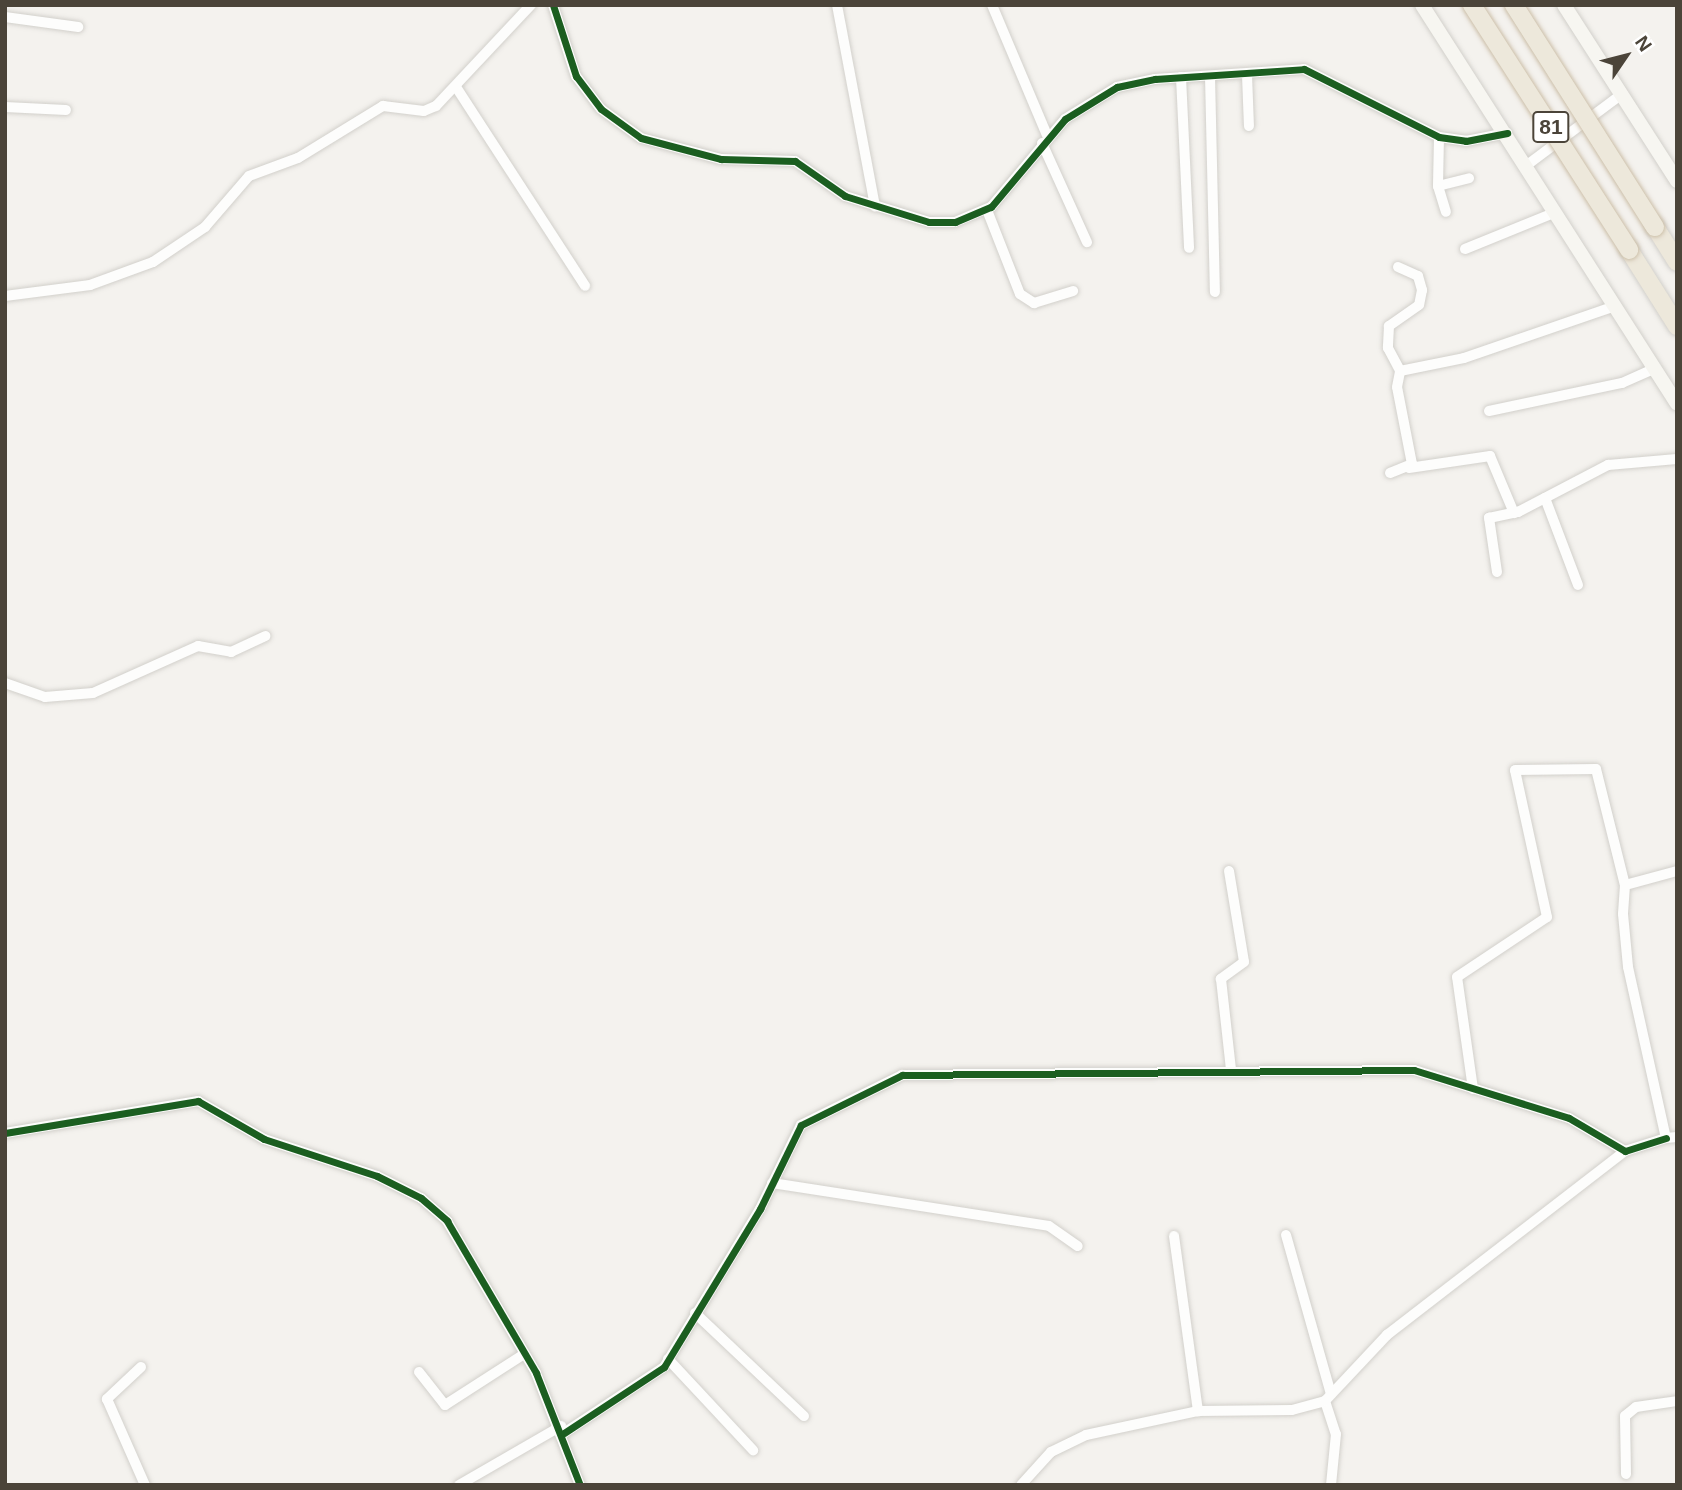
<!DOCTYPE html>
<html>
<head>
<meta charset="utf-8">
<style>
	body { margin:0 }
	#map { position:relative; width:1682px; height:1490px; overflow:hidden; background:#f4f2ee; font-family:Helvetica,sans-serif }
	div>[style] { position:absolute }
	.roads { filter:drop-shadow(0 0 2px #d2d0cb) drop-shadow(0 0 2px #d2d0cb) }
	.street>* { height:10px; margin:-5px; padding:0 5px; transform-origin:5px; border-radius:5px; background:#fdfdfc }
	.secondary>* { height:14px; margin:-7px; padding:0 7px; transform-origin:7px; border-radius:7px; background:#f7f6f1 }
	.highway>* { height:18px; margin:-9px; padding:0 9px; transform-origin:9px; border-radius:9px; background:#ede8db }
	.bridges { filter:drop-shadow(0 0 2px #ccbfa9) drop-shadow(0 0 2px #ccbfa9) }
	.highway-bridge>* { height:18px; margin:-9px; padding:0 9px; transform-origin:9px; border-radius:9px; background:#ede8db }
	.cycleway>* { height:7px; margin:-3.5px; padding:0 3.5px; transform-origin:3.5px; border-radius:3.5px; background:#1b5e20 }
	span { translate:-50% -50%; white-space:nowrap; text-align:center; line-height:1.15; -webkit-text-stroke:7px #fff; paint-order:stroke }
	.shield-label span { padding:2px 5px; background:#fff; border:2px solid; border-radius:5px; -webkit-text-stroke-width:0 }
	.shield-label { font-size:21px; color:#4b4439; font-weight:700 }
	.frame { position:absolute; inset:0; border:7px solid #4b4439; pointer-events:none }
	.north { position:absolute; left:1591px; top:21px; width:70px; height:70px; -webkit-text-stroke:5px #fff; paint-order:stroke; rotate:55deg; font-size:19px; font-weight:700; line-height:28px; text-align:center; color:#4b4439 }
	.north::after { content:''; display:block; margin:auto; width:24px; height:32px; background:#4b4439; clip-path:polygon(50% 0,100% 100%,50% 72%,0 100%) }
</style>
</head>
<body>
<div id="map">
	<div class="roads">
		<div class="street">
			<i style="left:553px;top:5px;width:75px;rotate:72.1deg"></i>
			<i style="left:576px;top:76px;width:41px;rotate:52.9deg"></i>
			<i style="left:601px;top:109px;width:49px;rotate:35.9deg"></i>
			<i style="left:641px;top:138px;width:83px;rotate:14.7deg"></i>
			<i style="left:721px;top:159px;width:74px;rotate:1.5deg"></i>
			<i style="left:795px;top:161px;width:61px;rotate:35deg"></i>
			<i style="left:845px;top:196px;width:88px;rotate:17.2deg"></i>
			<i style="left:929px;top:222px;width:26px"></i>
			<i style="left:955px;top:222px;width:39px;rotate:-23deg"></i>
			<i style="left:991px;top:207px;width:115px;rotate:-49.9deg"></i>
			<i style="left:1065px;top:119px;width:61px;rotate:-31.6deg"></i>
			<i style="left:1117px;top:87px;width:39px;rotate:-12deg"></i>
			<i style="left:1155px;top:79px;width:149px;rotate:-3.8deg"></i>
			<i style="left:1304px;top:69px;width:151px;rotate:26.7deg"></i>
			<i style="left:1439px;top:137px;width:27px;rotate:8deg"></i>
			<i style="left:1466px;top:141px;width:42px;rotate:-11deg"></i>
			<i style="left:837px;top:5px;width:205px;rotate:79.3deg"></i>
			<i style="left:992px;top:5px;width:141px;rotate:67.1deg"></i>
			<i style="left:5px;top:17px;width:74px;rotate:7.8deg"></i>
			<i style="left:1247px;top:75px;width:51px;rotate:87.8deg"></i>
			<i style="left:1210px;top:76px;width:216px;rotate:88.7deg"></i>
			<i style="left:1181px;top:77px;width:171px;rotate:87.3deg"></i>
			<i style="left:456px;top:87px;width:237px;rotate:57deg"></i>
			<i style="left:5px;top:107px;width:61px;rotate:2.8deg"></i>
			<i style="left:1439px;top:137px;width:49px;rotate:91.2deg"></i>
			<i style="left:1438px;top:186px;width:27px;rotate:73deg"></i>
			<i style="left:1042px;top:143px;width:109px;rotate:65.6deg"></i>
			<i style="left:1527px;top:165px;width:119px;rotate:-36.8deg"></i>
			<i style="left:1438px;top:186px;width:32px;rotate:-14deg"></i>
			<i style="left:987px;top:210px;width:90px;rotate:68.6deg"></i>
			<i style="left:1020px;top:294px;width:17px;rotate:33deg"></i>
			<i style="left:1034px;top:303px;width:41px;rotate:-17.1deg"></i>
			<i style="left:1465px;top:249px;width:98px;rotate:-22.1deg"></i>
			<i style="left:1398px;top:267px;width:22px;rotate:24deg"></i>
			<i style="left:1418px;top:276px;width:15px;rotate:74deg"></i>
			<i style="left:1422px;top:290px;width:15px;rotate:101deg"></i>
			<i style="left:1419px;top:305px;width:37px;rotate:145deg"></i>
			<i style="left:1389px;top:326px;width:22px;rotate:93deg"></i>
			<i style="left:1388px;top:348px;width:26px;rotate:62deg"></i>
			<i style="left:1400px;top:371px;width:65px;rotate:-11.5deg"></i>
			<i style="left:1464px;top:358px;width:160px;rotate:-19deg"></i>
			<i style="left:5px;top:296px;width:86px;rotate:-7.4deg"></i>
			<i style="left:90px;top:285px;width:67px;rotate:-20.1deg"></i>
			<i style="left:153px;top:262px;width:63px;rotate:-33.9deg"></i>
			<i style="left:205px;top:227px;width:67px;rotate:-49.2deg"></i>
			<i style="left:249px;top:176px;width:52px;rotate:-20.2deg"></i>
			<i style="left:298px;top:158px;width:100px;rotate:-31.5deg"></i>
			<i style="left:383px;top:106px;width:41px;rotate:7deg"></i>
			<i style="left:424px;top:111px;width:13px;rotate:-23deg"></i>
			<i style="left:436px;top:106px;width:139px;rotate:-46.8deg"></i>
			<i style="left:1489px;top:411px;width:136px;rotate:-11.9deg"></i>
			<i style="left:1622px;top:383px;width:36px;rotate:-24deg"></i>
			<i style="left:1409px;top:468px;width:82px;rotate:-8.4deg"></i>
			<i style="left:1490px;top:456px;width:62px;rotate:67.2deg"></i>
			<i style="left:1390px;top:473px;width:24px;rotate:-22deg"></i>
			<i style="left:1412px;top:464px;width:78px;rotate:-101deg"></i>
			<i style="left:1397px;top:387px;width:16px;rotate:-79deg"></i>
			<i style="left:1545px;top:498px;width:93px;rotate:69.2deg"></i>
			<i style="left:1497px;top:572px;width:55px;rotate:-98.4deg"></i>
			<i style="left:1489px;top:518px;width:30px;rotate:-12deg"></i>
			<i style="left:1518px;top:512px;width:102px;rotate:-27.6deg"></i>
			<i style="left:1608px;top:465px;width:69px;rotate:-5deg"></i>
			<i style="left:5px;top:683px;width:42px;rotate:19.3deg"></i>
			<i style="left:45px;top:697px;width:48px;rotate:-4.8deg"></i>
			<i style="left:93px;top:693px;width:115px;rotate:-24.1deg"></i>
			<i style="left:198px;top:646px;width:34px;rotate:10deg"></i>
			<i style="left:231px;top:652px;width:38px;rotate:-25deg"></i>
			<i style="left:1229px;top:871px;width:92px;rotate:80.6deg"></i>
			<i style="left:1244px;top:962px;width:29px;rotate:144deg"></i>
			<i style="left:1221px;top:979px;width:91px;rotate:83.7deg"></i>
			<i style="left:1677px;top:871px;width:54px;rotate:164.9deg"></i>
			<i style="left:1625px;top:885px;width:29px;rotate:94deg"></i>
			<i style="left:1623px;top:914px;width:53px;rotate:84.6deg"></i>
			<i style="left:1628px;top:967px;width:175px;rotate:77.5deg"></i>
			<i style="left:1666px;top:1138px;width:11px;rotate:-5deg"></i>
			<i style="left:1473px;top:1089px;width:113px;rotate:-98.1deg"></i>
			<i style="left:1457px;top:977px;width:108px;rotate:-33.7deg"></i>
			<i style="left:1547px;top:917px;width:150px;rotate:-102.3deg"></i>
			<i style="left:1515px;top:770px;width:81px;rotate:-0.7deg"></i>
			<i style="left:1596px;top:769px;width:120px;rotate:76deg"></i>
			<i style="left:5px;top:1133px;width:196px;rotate:-9.4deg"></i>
			<i style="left:198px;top:1101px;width:76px;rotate:29.9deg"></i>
			<i style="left:264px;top:1139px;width:119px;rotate:18.1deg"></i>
			<i style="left:377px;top:1176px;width:49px;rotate:26.6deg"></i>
			<i style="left:421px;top:1198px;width:35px;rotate:41deg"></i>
			<i style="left:447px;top:1221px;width:176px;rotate:59.6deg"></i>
			<i style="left:536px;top:1373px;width:120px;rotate:68.6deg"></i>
			<i style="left:772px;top:1183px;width:280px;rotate:8.8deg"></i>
			<i style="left:1049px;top:1226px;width:35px;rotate:35deg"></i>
			<i style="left:1286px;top:1235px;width:165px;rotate:74.2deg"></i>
			<i style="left:1174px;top:1236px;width:177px;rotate:82.2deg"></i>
			<i style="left:695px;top:1313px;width:150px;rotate:43.4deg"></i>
			<i style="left:668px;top:1359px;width:125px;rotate:47deg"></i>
			<i style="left:141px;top:1367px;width:47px;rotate:136.7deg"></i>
			<i style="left:107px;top:1399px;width:94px;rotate:66.2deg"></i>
			<i style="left:419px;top:1372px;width:42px;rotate:51.8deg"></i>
			<i style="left:445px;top:1405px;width:94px;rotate:-32.8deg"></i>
			<i style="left:1325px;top:1401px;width:35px;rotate:72deg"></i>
			<i style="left:1336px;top:1434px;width:51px;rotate:95.6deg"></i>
			<i style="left:564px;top:1433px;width:120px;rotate:-33.4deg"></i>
			<i style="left:664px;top:1367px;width:185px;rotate:-58.7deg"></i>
			<i style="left:760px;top:1209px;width:93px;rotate:-64deg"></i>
			<i style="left:801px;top:1125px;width:113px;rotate:-26.3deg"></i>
			<i style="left:902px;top:1075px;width:512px;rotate:-0.56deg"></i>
			<i style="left:1414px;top:1070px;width:162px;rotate:17.2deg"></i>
			<i style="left:1569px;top:1118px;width:65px;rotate:30.5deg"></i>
			<i style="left:1625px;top:1151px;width:43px;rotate:-17.6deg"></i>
			<i style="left:1626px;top:1474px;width:58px;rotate:-91deg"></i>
			<i style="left:1625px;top:1416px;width:14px;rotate:-39deg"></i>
			<i style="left:1636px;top:1407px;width:41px;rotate:-8.3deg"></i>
			<i style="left:459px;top:1485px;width:118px;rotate:-30deg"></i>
			<i style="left:1021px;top:1485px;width:45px;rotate:-47.7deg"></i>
			<i style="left:1051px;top:1452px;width:39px;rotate:-26deg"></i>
			<i style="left:1086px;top:1435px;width:115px;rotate:-12.1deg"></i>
			<i style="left:1198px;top:1411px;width:94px;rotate:-0.6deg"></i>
			<i style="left:1292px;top:1410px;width:34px;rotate:-15deg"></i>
			<i style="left:1325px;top:1401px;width:91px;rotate:-46.8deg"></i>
			<i style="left:1387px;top:1335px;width:301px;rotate:-37.7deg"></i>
		</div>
		<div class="secondary">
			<i style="left:1422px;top:5px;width:473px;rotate:57.4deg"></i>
			<i style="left:1564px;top:5px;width:209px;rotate:57.3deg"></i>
		</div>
		<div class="highway">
			<i style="left:1655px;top:227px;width:41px;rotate:57.8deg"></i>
			<i style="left:1629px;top:250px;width:90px;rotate:57.7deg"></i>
		</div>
	</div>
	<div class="bridges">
		<div class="highway-bridge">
			<i style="left:1472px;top:5px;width:291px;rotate:57.3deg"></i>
			<i style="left:1514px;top:5px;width:263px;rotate:57.6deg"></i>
		</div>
	</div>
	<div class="cycleway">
		<i style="left:553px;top:5px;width:75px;rotate:72.1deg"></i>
		<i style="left:576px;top:76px;width:41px;rotate:52.9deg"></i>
		<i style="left:601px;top:109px;width:49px;rotate:35.9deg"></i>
		<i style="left:641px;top:138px;width:83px;rotate:14.7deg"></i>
		<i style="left:721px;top:159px;width:74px;rotate:1.5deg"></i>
		<i style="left:795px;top:161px;width:61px;rotate:35deg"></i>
		<i style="left:845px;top:196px;width:88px;rotate:17.2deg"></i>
		<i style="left:929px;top:222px;width:26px"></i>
		<i style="left:955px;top:222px;width:39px;rotate:-23deg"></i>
		<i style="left:991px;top:207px;width:115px;rotate:-49.9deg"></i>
		<i style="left:1065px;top:119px;width:61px;rotate:-31.6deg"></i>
		<i style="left:1117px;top:87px;width:39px;rotate:-12deg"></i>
		<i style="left:1155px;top:79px;width:149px;rotate:-3.8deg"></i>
		<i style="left:1304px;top:69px;width:151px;rotate:26.7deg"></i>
		<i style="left:1439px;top:137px;width:27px;rotate:8deg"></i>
		<i style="left:1466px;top:141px;width:42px;rotate:-11deg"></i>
		<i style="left:5px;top:1133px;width:196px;rotate:-9.4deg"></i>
		<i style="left:198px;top:1101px;width:76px;rotate:29.9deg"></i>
		<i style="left:264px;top:1139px;width:119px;rotate:18.1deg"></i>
		<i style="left:377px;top:1176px;width:49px;rotate:26.6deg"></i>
		<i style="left:421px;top:1198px;width:35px;rotate:41deg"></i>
		<i style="left:447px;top:1221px;width:176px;rotate:59.6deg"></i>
		<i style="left:536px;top:1373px;width:120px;rotate:68.6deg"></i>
		<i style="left:564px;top:1433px;width:120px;rotate:-33.4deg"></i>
		<i style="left:664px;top:1367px;width:185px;rotate:-58.7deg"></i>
		<i style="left:760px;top:1209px;width:93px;rotate:-64deg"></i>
		<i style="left:801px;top:1125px;width:113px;rotate:-26.3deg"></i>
		<i style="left:902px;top:1075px;width:512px;rotate:-0.56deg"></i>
		<i style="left:1414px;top:1070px;width:162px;rotate:17.2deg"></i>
		<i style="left:1569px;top:1118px;width:65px;rotate:30.5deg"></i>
		<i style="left:1625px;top:1151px;width:43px;rotate:-17.6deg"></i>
	</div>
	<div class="shield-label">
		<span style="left:1551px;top:127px">81</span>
	</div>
	<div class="frame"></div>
	<div class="north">N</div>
</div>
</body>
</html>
